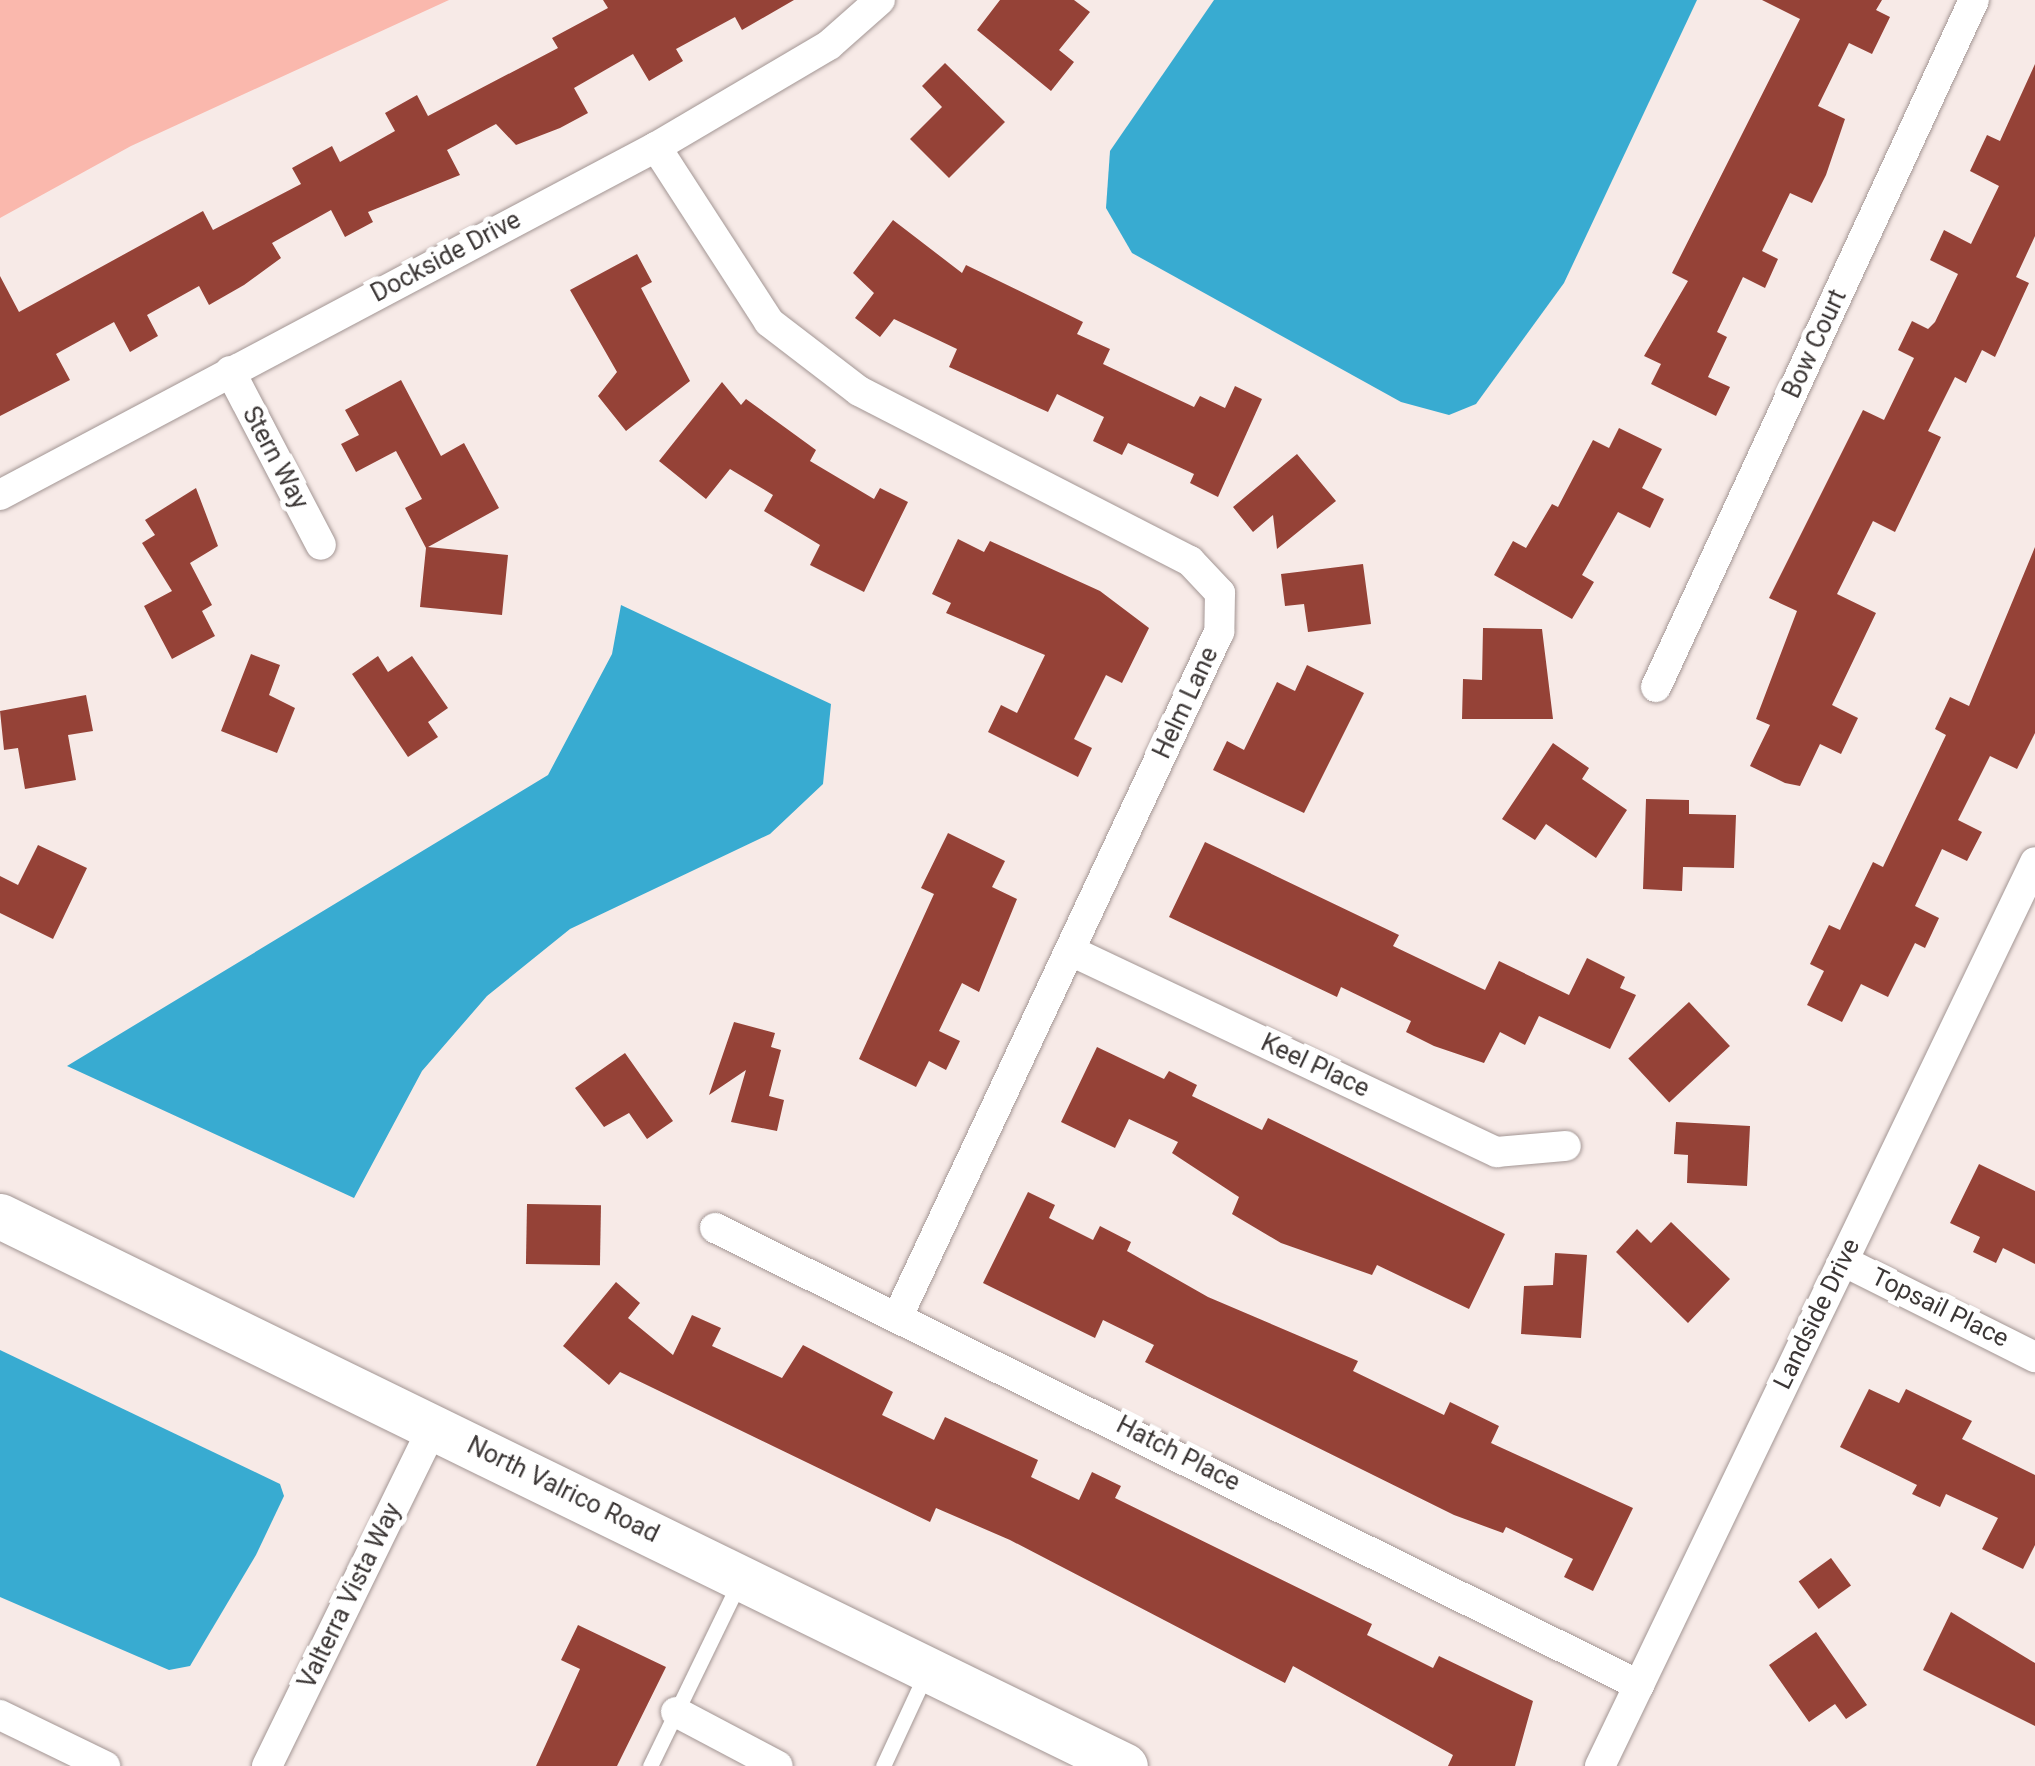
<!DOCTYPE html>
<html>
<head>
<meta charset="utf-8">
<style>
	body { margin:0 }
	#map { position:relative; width:2035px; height:1766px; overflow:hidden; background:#f7eae7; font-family:Roboto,sans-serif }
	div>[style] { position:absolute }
	.green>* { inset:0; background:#fab8ad }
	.water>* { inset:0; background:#38abd1 }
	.building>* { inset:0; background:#954237; transform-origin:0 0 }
	.roads { filter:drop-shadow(0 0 2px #a39694) drop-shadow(0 0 2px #a39694) }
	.lane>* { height:15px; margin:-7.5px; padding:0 7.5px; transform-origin:7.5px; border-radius:7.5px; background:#fff }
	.street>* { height:30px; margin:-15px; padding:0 15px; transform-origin:15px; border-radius:15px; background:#fff }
	.secondary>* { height:45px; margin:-22.5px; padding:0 22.5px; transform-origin:22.5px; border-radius:22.5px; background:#fff }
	span { translate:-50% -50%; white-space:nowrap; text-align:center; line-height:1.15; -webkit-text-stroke:10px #fff; paint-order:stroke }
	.street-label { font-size:25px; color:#3c3736 }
</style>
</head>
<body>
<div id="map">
	<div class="green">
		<i style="clip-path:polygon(0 0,449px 0,131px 146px,0 218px)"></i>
	</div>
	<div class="water">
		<i style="clip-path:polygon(1214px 0,1697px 0,1564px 283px,1476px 404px,1449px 415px,1401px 402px,1132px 253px,1106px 208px,1110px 151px)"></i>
		<i style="clip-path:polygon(621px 605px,831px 704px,823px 784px,770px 834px,570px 929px,487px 996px,422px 1071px,354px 1198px,67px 1066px,548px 775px,612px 654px)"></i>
		<i style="clip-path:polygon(0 1350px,280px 1484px,284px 1496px,256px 1555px,190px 1666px,169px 1670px,0 1597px)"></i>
	</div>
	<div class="building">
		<i style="clip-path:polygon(603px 0,794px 0,742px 30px,735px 17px,676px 49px,683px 61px,649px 81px,633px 54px,574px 88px,588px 113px,560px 128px,516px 145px,496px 124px,447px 150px,460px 175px,368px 212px,373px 222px,345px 237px,331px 210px,272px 243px,281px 258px,244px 285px,209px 305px,199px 286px,147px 315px,158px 336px,130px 352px,114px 322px,56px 354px,70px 380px,0 416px,0 276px,19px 312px,203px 211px,213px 230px,301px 184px,292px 168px,332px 146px,340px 162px,395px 131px,385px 113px,417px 95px,428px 116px,558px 48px,552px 38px,608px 8px)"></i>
		<i style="clip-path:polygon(1000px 0,1074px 0,1090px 12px,1059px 50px,1074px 62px,1051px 91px,977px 30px)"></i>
		<i style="clip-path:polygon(1762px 0,1882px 0,1876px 10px,1890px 17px,1872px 54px,1849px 43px,1818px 106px,1845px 119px,1826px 175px,1812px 203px,1790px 193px,1762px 251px,1778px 259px,1765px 288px,1743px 277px,1717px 332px,1727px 337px,1708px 377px,1730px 387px,1716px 416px,1651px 384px,1661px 364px,1644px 356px,1688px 281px,1672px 273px,1800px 19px)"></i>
		<i style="clip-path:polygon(945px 63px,1005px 122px,949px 178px,910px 139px,942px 107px,922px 86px)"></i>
		<i style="clip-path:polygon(2035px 64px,2035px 236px,2016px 277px,2029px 283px,1995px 357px,1982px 350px,1966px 383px,1955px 377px,1928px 431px,1941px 437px,1895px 532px,1873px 521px,1837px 594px,1876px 613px,1832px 705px,1858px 718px,1841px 754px,1820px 744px,1800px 786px,1785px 783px,1750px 766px,1770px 725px,1756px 719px,1797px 611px,1769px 598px,1863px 410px,1884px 420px,1914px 358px,1898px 350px,1912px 321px,1928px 329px,1935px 322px,1958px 274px,1930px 260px,1944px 230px,1971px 244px,1999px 186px,1970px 171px,1987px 135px,2000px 141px)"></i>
		<i style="clip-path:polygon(893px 220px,962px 273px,966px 265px,1083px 322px,1077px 334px,1110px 349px,1103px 364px,1194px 407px,1200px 396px,1225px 408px,1235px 386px,1262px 399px,1218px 497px,1190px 483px,1194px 474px,1128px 443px,1122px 455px,1093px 441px,1104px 417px,1057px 394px,1048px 412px,949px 367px,957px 349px,894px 319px,880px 337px,855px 318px,874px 293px,853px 273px)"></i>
		<i style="clip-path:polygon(637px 254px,652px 282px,641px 288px,690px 381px,626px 431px,598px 396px,617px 372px,570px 290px)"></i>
		<i style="clip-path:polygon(401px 380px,441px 456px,464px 443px,499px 508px,428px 547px,508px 555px,502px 615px,420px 607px,426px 548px,405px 508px,422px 499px,396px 451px,356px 472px,341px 444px,359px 435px,345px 410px)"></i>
		<i style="clip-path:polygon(722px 382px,741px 405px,746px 399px,816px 450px,810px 461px,874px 499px,880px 488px,908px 502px,864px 592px,810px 565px,820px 545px,764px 511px,773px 495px,730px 469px,706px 499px,659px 461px)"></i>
		<i style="clip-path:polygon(1619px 428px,1662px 449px,1642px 488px,1664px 499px,1650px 528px,1618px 512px,1582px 575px,1594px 582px,1572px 619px,1494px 575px,1513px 541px,1526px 548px,1552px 504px,1558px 507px,1593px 440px,1609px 448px)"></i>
		<i style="clip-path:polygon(1297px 454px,1336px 501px,1277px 549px,1273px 515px,1253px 532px,1233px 507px)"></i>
		<i style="clip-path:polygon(196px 488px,218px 546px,190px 563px,212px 605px,202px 611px,215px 636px,172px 659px,144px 606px,172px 591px,142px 543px,155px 535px,145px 520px)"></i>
		<i style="clip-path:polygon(958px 539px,984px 552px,990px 541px,1100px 591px,1149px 628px,1122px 683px,1106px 675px,1074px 739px,1092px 748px,1078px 777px,988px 732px,1001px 705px,1017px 713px,1045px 655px,946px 613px,951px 603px,932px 594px)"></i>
		<i style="clip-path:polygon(2035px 547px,2035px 733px,2017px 769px,1990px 756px,1958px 820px,1982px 832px,1967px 861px,1942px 849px,1915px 906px,1939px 918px,1925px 948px,1915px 943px,1888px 997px,1861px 984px,1842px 1022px,1807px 1005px,1824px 971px,1810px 964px,1829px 925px,1840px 930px,1873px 862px,1883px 867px,1946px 735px,1935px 729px,1950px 697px,1969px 706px)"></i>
		<i style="clip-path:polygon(1363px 564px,1371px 624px,1308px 632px,1304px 604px,1285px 606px,1281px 574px)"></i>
		<i style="clip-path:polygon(1483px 628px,1542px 629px,1553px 719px,1462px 719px,1463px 679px,1482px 680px)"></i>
		<i style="clip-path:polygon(251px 654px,280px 665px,269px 695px,295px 708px,277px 753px,221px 731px)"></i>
		<i style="clip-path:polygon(378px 656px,388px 672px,412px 656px,448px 708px,428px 722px,438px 737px,408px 757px,352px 674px)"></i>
		<i style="clip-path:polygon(1307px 665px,1364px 693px,1304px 813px,1213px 770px,1227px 741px,1244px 750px,1277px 682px,1295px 691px)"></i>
		<i style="clip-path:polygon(86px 695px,93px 731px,68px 735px,76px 780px,25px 789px,18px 748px,4px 750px,0 711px)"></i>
		<i style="clip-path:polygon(1553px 743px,1589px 768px,1582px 779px,1627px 810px,1596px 858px,1546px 824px,1535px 840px,1502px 819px)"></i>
		<i style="clip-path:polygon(1646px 799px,1689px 800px,1689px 814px,1736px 815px,1734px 868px,1683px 867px,1682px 891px,1643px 889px)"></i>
		<i style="clip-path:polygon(948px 833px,1005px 861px,992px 887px,1017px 899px,979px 992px,962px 983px,939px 1031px,960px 1041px,946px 1070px,929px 1061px,916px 1087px,859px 1059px,934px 894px,921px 888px)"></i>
		<i style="clip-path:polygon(1205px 842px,1399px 935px,1393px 946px,1485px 990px,1499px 961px,1569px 995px,1587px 958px,1625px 977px,1620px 988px,1636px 995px,1610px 1049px,1539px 1016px,1525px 1045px,1500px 1032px,1484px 1063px,1434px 1046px,1406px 1032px,1411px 1021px,1341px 987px,1337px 997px,1169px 917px)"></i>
		<i style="clip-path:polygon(38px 845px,87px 868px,53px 939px,0 913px,0 876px,18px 885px)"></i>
		<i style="left:1689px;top:1002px;width:60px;height:83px;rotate:47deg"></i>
		<i style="clip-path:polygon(734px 1022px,775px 1033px,771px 1047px,781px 1050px,769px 1096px,784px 1100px,777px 1131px,731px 1122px,746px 1070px,709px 1095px)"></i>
		<i style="clip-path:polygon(1097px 1047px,1164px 1079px,1169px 1071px,1197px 1085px,1192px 1096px,1262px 1130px,1268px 1118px,1505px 1234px,1469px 1309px,1377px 1265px,1372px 1275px,1281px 1243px,1232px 1214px,1239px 1197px,1172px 1153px,1178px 1142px,1129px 1119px,1115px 1148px,1061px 1122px)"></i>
		<i style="clip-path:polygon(625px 1053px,673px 1121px,647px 1139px,629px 1113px,604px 1127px,575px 1088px)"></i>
		<i style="clip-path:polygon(1676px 1122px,1750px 1126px,1747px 1186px,1687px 1183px,1688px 1155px,1674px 1154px)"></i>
		<i style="clip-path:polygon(1979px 1164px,2035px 1191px,2035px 1264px,2003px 1248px,1996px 1263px,1973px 1252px,1980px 1237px,1950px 1223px)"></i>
		<i style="clip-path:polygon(1028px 1192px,1055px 1205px,1049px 1218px,1093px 1240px,1100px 1226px,1131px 1242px,1127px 1251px,1208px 1297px,1358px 1361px,1353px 1371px,1444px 1415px,1450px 1402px,1499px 1426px,1491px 1443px,1633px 1508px,1593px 1591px,1564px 1577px,1573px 1559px,1506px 1527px,1503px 1533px,1454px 1515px,1145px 1362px,1154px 1345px,1103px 1320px,1095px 1338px,983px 1283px)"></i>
		<i style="left:527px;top:1204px;width:74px;height:60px;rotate:1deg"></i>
		<i style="clip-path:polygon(1671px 1222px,1730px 1279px,1688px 1323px,1616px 1252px,1637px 1229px,1651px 1243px)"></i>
		<i style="clip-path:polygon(1555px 1253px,1587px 1255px,1581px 1338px,1521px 1334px,1524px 1286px,1553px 1285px)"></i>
		<i style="clip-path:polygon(616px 1282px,640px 1303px,628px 1318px,673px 1355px,692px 1315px,721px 1328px,712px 1346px,782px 1378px,803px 1345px,893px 1392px,882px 1415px,934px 1440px,945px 1417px,1038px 1460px,1031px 1477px,1079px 1500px,1092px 1472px,1121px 1486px,1115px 1498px,1372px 1624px,1367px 1635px,1433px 1668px,1439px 1656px,1533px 1701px,1515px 1766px,1448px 1766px,1453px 1755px,1293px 1666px,1285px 1683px,1010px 1540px,936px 1508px,930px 1522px,620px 1372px,609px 1385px,563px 1346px)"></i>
		<i style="clip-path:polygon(1869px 1389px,1899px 1403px,1906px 1389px,1972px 1421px,1962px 1439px,2035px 1475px,2035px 1545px,2023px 1569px,1982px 1549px,1998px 1518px,1946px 1494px,1940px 1507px,1912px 1494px,1917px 1485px,1840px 1447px)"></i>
		<i style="left:1831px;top:1558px;width:34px;height:40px;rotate:54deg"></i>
		<i style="clip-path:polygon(1951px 1612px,2035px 1663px,2035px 1726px,1923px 1670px)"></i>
		<i style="clip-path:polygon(578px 1625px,666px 1667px,617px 1766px,536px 1766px,580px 1669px,561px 1660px)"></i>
		<i style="clip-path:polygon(1816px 1632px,1867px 1705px,1846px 1719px,1835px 1704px,1809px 1722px,1769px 1665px)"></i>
	</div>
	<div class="roads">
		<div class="lane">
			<i style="left:650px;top:1766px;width:206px;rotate:-64.1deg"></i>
			<i style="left:883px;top:1766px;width:105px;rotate:-65.1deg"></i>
		</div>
		<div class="street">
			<i style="left:656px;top:147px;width:208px;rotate:57.1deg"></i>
			<i style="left:769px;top:322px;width:113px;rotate:37.5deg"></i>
			<i style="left:859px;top:391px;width:372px;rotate:27.2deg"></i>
			<i style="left:1190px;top:561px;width:44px;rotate:46.8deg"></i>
			<i style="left:1220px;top:593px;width:39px;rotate:91deg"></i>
			<i style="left:1219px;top:632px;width:753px;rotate:115.14deg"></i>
			<i style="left:230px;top:371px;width:196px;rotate:62.4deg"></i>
			<i style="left:0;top:495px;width:743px;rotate:-27.95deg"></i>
			<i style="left:656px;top:147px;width:201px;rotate:-30.5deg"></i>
			<i style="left:829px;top:45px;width:68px;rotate:-41.4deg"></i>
			<i style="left:1656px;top:687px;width:757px;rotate:-65.16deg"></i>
			<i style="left:1071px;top:951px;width:471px;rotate:25.3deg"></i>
			<i style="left:1497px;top:1152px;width:69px;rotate:-5deg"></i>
			<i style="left:715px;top:1228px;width:1031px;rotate:26.32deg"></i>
			<i style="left:1843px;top:1261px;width:215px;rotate:26.6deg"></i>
			<i style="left:676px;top:1712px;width:115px;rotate:27.9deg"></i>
			<i style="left:0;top:1715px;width:117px;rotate:25.9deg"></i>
			<i style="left:267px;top:1766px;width:377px;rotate:-63.9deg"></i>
			<i style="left:1600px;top:1766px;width:1003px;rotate:-64.3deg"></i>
		</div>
		<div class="secondary">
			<i style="left:0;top:1216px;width:1252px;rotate:26.05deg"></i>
		</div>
	</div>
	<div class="street-label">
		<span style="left:446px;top:257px;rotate:-28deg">Dockside Drive</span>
		<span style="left:1815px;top:344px;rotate:-65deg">Bow Court</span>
		<span style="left:275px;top:458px;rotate:62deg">Stern Way</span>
		<span style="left:1186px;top:703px;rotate:-65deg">Helm Lane</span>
		<span style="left:1315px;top:1066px;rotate:25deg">Keel Place</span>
		<span style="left:1940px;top:1308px;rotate:26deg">Topsail Place</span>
		<span style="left:1817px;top:1314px;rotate:-64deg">Landside Drive</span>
		<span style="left:1178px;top:1454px;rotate:27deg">Hatch Place</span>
		<span style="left:563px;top:1490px;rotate:26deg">North Valrico Road</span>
		<span style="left:350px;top:1596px;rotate:-64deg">Valterra Vista Way</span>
	</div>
</div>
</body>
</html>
